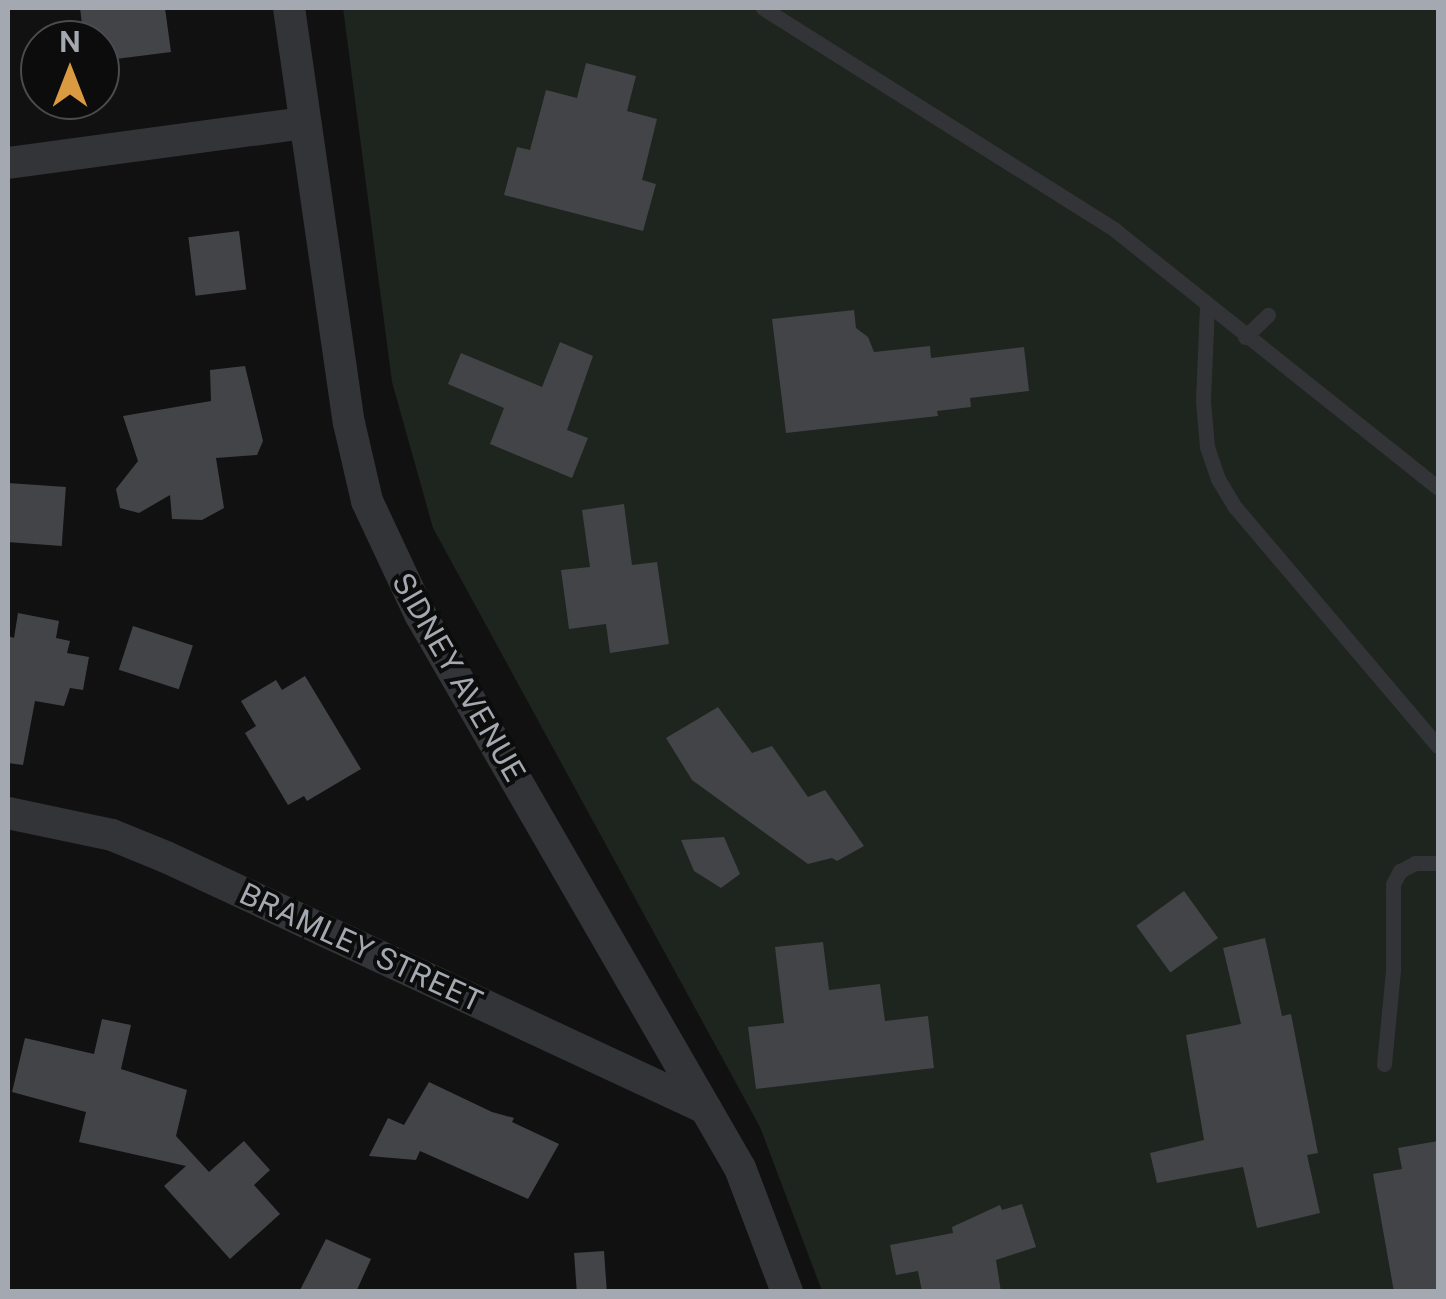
<!DOCTYPE html>
<html>
<head>
<meta charset="utf-8">
<style>
	body { margin:0 }
	#map { position:relative; width:1446px; height:1299px; overflow:hidden; background:#111112; font-family:"Public Sans",sans-serif }
	div>[style] { position:absolute }
	.green>* { inset:0; background:#1e241e }
	.building>* { inset:0; background:#434447; transform-origin:0 0 }
	.lane>* { height:15px; margin:-7.5px; padding:0 7.5px; transform-origin:7.5px; border-radius:7.5px; background:#333437 }
	.street>* { height:32px; margin:-16px; padding:0 16px; transform-origin:16px; border-radius:16px; background:#333437 }
	span { translate:-50% -50%; white-space:nowrap; text-align:center; line-height:1.15; -webkit-text-stroke:8px #0c0c0d; paint-order:stroke }
	.street-label { font-size:30px; color:#a4a9b1 }
	.frame { position:absolute; inset:0; border:10px solid #a4a9b1; pointer-events:none }
	.north { position:absolute; left:20px; top:20px; width:100px; height:100px; box-sizing:border-box; background:#0c0c0d; border:2px solid #494b4f; border-radius:50%; rotate:0deg; font-size:28px; font-weight:700; line-height:40px; text-align:center; color:#a4a9b1 }
	.north::after { content:''; display:block; margin:auto; width:35px; height:45px; background:#da9a42; clip-path:polygon(50% 0,100% 100%,50% 72%,0 100%) }
</style>
</head>
<body>
<div id="map">
	<div class="green">
		<i style="clip-path:polygon(343px 8px,1438px 8px,1438px 1291px,822px 1291px,760px 1127px,433px 528px,392px 382px)"></i>
	</div>
	<div class="building">
		<i style="clip-path:polygon(80px 8px,165px 8px,171px 52px,100px 61px,100px 40px,84px 40px)"></i>
		<i style="clip-path:polygon(586px 63px,636px 76px,627px 111px,657px 119px,642px 180px,656px 184px,643px 231px,504px 195px,517px 147px,530px 150px,546px 90px,577px 98px)"></i>
		<i style="left:239px;top:231px;width:59px;height:51px;rotate:83deg"></i>
		<i style="clip-path:polygon(854px 310px,856px 328px,868px 337px,874px 352px,930px 346px,931px 358px,1024px 347px,1029px 391px,970px 398px,971px 407px,937px 411px,938px 416px,786px 433px,772px 319px)"></i>
		<i style="clip-path:polygon(560px 342px,593px 356px,567px 430px,588px 438px,572px 478px,490px 444px,504px 408px,448px 384px,461px 353px,542px 387px)"></i>
		<i style="clip-path:polygon(245px 366px,263px 441px,257px 455px,216px 458px,224px 508px,202px 520px,172px 519px,170px 495px,139px 513px,120px 508px,116px 489px,138px 461px,123px 416px,211px 401px,210px 370px)"></i>
		<i style="left:8px;top:483px;width:58px;height:59px;rotate:4deg"></i>
		<i style="clip-path:polygon(624px 504px,632px 565px,657px 562px,669px 644px,610px 653px,606px 624px,569px 629px,561px 570px,590px 567px,582px 510px)"></i>
		<i style="clip-path:polygon(18px 613px,59px 621px,56px 638px,70px 641px,67px 653px,89px 657px,83px 690px,70px 688px,64px 706px,35px 701px,23px 765px,8px 763px,8px 636px,14px 638px)"></i>
		<i style="left:133px;top:626px;width:63px;height:46px;rotate:18deg"></i>
		<i style="clip-path:polygon(305px 676px,361px 769px,307px 801px,304px 796px,288px 805px,245px 733px,256px 726px,241px 701px,276px 680px,282px 690px)"></i>
		<i style="clip-path:polygon(718px 707px,752px 753px,772px 746px,808px 797px,825px 790px,864px 846px,837px 861px,832px 858px,808px 864px,692px 780px,666px 738px)"></i>
		<i style="clip-path:polygon(724px 837px,740px 874px,721px 888px,694px 871px,681px 840px)"></i>
		<i style="left:1184px;top:891px;width:58px;height:59px;rotate:54deg"></i>
		<i style="clip-path:polygon(1265px 938px,1282px 1016px,1291px 1014px,1318px 1153px,1307px 1155px,1320px 1213px,1257px 1228px,1243px 1167px,1157px 1183px,1150px 1153px,1204px 1140px,1186px 1035px,1241px 1024px,1223px 948px)"></i>
		<i style="clip-path:polygon(823px 942px,829px 990px,880px 984px,885px 1021px,928px 1016px,934px 1068px,756px 1089px,748px 1027px,784px 1023px,775px 947px)"></i>
		<i style="clip-path:polygon(102px 1019px,131px 1025px,121px 1069px,187px 1090px,176px 1136px,209px 1172px,244px 1141px,270px 1170px,254px 1185px,280px 1214px,230px 1259px,164px 1186px,186px 1166px,79px 1142px,86px 1112px,12px 1092px,25px 1038px,94px 1054px)"></i>
		<i style="clip-path:polygon(429px 1082px,492px 1112px,514px 1118px,512px 1122px,559px 1144px,528px 1199px,420px 1151px,416px 1160px,369px 1156px,388px 1118px,404px 1125px)"></i>
		<i style="clip-path:polygon(1438px 1141px,1438px 1292px,1394px 1292px,1373px 1174px,1402px 1169px,1398px 1148px)"></i>
		<i style="clip-path:polygon(1022px 1204px,1036px 1247px,996px 1260px,1001px 1292px,922px 1292px,918px 1271px,896px 1275px,890px 1245px,953px 1233px,952px 1227px,1000px 1205px,1002px 1210px)"></i>
		<i style="clip-path:polygon(326px 1239px,371px 1259px,356px 1292px,299px 1292px)"></i>
		<i style="left:604px;top:1251px;width:41px;height:30px;rotate:86deg"></i>
	</div>
	<div class="lane">
		<i style="left:763px;top:8px;width:416px;rotate:32.2deg"></i>
		<i style="left:1115px;top:230px;width:413px;rotate:38.6deg"></i>
		<i style="left:1207px;top:305px;width:96px;rotate:92.4deg"></i>
		<i style="left:1203px;top:401px;width:46px;rotate:85deg"></i>
		<i style="left:1207px;top:447px;width:34px;rotate:71deg"></i>
		<i style="left:1218px;top:479px;width:33px;rotate:59deg"></i>
		<i style="left:1235px;top:507px;width:314px;rotate:49.7deg"></i>
		<i style="left:1245px;top:337px;width:32px;rotate:-44deg"></i>
		<i style="left:1384px;top:1064px;width:94px;rotate:-84.5deg"></i>
		<i style="left:1393px;top:970px;width:86px;rotate:-90deg"></i>
		<i style="left:1393px;top:884px;width:15px;rotate:-62deg"></i>
		<i style="left:1400px;top:871px;width:17px;rotate:-28deg"></i>
		<i style="left:1415px;top:863px;width:23px"></i>
	</div>
	<div class="street">
		<i style="left:289px;top:8px;width:419px;rotate:81.8deg"></i>
		<i style="left:349px;top:423px;width:80px;rotate:77deg"></i>
		<i style="left:367px;top:501px;width:125px;rotate:64.9deg"></i>
		<i style="left:420px;top:614px;width:640px;rotate:59.99deg"></i>
		<i style="left:740px;top:1168px;width:133px;rotate:69.2deg"></i>
		<i style="left:8px;top:163px;width:300px;rotate:-7.7deg"></i>
		<i style="left:8px;top:813px;width:106px;rotate:11.9deg"></i>
		<i style="left:112px;top:835px;width:58px;rotate:22.2deg"></i>
		<i style="left:166px;top:857px;width:595px;rotate:24.97deg"></i>
	</div>
	<div class="street-label">
		<span style="left:459px;top:677px;rotate:60deg">SIDNEY AVENUE</span>
		<span style="left:361px;top:947px;rotate:25deg">BRAMLEY STREET</span>
	</div>
	<div class="frame"></div>
	<div class="north">N</div>
</div>
</body>
</html>
